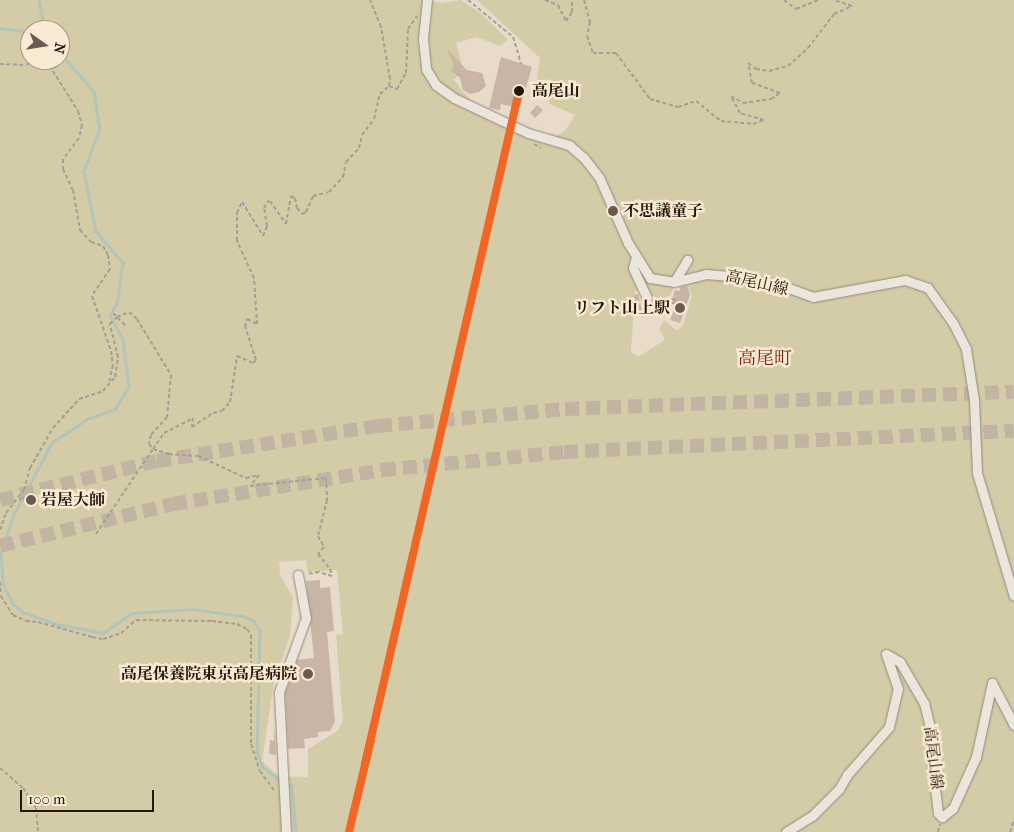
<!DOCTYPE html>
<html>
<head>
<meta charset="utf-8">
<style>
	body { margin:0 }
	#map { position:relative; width:1014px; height:832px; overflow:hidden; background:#e8dbc9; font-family:"IM FELL French Canon","Noto Serif JP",serif }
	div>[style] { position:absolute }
	.green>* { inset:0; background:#d3cca7 }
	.stream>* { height:2.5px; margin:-1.25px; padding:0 1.25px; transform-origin:1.25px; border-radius:1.25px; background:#b3c5b9 }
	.building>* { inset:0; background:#c8b5a6 }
	.highway-tunnel>* { height:14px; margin-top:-7px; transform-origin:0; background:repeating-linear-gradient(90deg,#c1b4a3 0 14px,transparent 0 21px) }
	.path>* { height:2px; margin-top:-1px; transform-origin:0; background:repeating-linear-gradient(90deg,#a59f97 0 4px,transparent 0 6.5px) }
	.roads { filter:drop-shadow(0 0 1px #938a7e) drop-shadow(0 0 1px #938a7e) }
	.minor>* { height:9px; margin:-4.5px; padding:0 4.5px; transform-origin:4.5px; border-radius:4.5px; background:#ebe5dc }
	.tram-1>* { height:8px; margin:-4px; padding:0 4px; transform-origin:4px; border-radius:4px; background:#f26522 }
	.dots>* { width:14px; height:14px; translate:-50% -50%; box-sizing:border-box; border:2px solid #f8ead3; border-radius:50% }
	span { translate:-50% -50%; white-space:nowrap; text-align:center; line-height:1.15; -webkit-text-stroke:5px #f8ead3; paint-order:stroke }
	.stop-label { font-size:16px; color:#25160a; font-weight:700 }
	.left { translate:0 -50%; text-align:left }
	.poi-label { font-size:16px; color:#25160a; font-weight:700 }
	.right { translate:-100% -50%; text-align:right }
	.street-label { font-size:16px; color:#25160a }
	.neighbourhood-label { font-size:18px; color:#7a1f14 }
	.north { position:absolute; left:20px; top:20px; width:50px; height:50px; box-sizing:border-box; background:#f8ead3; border:1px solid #a49583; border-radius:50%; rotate:103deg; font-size:14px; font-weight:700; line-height:20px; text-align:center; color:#25160a }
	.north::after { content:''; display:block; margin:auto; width:18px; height:22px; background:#695b4d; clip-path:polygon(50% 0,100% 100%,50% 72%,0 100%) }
	.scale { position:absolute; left:20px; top:790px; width:134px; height:22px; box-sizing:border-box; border:2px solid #25160a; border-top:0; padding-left:6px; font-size:15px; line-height:18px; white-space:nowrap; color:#25160a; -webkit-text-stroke:4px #f8ead3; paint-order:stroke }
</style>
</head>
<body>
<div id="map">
	<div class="green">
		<i style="clip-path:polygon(evenodd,0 0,428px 0,440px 3px,461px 0,483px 15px,508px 40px,499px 46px,477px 37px,456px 43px,463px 68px,454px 80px,470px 100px,516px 129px,547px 142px,566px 130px,575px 115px,550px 104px,536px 86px,540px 58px,477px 0,1014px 0,1014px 832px,0 832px,0 0,30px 30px,60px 30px,60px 60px,30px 60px,30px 30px,0 0,687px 284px,692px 296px,683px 325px,677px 331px,664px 320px,659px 329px,665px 340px,638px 357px,631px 352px,635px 291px,648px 289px,655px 300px,670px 296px,674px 287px,687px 284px,0 0,306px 560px,308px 572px,337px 570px,343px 634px,336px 635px,343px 722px,336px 732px,308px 749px,308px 777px,279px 776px,262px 761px,274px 682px,290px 636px,293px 597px,280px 575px,279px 562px,306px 560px)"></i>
	</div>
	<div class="stream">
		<i style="left:39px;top:0;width:31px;rotate:79deg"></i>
		<i style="left:0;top:28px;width:30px;rotate:8deg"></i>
		<i style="left:38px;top:30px;width:7px;rotate:-16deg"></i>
		<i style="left:60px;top:52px;width:52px;rotate:49.6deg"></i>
		<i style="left:94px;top:92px;width:36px;rotate:81deg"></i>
		<i style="left:100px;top:128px;width:47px;rotate:110deg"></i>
		<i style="left:84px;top:172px;width:60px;rotate:78.5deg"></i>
		<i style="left:96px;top:231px;width:42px;rotate:49.8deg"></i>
		<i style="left:123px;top:263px;width:41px;rotate:98.3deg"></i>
		<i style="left:117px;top:304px;width:13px;rotate:122deg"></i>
		<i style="left:110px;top:315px;width:27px;rotate:62deg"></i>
		<i style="left:123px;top:339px;width:48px;rotate:82.9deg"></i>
		<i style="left:129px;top:387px;width:26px;rotate:121deg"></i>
		<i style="left:116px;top:409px;width:30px;rotate:160deg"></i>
		<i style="left:88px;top:419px;width:43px;rotate:146.3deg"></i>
		<i style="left:52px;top:443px;width:81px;rotate:117.8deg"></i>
		<i style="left:14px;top:515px;width:39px;rotate:109deg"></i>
		<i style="left:1px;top:552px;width:32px;rotate:86deg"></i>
		<i style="left:3px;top:584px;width:22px;rotate:63deg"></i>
		<i style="left:13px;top:604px;width:13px;rotate:39deg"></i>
		<i style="left:23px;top:612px;width:35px;rotate:20deg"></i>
		<i style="left:56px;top:624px;width:48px;rotate:10.8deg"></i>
		<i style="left:103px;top:633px;width:35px;rotate:-35deg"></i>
		<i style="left:132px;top:613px;width:60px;rotate:-3.8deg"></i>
		<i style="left:192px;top:609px;width:50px;rotate:8deg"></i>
		<i style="left:242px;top:616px;width:13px;rotate:23deg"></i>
		<i style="left:254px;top:621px;width:12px;rotate:59deg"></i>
		<i style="left:260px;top:631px;width:121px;rotate:91.4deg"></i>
		<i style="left:257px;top:752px;width:15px;rotate:70deg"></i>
		<i style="left:262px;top:766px;width:24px;rotate:38deg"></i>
		<i style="left:286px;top:783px;width:7px;rotate:27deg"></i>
		<i style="left:292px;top:786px;width:46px;rotate:85deg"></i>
	</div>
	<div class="building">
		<i style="clip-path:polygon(447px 49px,467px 70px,482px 73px,486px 86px,479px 92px,470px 94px,463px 90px,460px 78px,451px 71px,454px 65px)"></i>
		<i style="clip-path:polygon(501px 57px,532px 67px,520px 108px,501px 104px,500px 110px,489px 108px)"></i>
		<i style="clip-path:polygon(537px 105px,543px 110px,535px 118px,530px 113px)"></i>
		<i style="clip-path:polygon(687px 285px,690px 295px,680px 323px,670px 320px,676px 305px,671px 303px,675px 290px,680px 291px,680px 287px)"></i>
		<i style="clip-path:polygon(638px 294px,643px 315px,637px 315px,634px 295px)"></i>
		<i style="clip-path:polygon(320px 580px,320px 588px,330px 587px,334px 631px,327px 632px,335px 722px,330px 731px,318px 732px,318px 737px,304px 739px,305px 748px,288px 749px,285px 693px,297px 660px,314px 658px,306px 581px)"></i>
		<i style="clip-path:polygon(275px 728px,276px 755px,269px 754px,270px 740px,274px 741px)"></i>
	</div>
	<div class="highway-tunnel">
		<i style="left:0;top:500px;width:162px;rotate:-14deg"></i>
		<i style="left:157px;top:461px;width:224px;rotate:-9deg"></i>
		<i style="left:378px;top:426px;width:188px;rotate:-5.2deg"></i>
		<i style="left:565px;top:409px;width:449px;rotate:-2.2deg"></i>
		<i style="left:0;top:546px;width:178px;rotate:-13.6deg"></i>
		<i style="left:173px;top:504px;width:212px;rotate:-9.2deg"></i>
		<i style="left:382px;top:470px;width:183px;rotate:-5.6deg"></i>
		<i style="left:564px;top:452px;width:450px;rotate:-2.7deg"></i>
	</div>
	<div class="path">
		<i style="left:468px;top:0;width:58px;rotate:39.4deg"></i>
		<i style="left:513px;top:37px;width:28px;rotate:73deg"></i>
		<i style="left:545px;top:0;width:14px;rotate:21deg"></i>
		<i style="left:558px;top:5px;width:18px;rotate:63deg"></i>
		<i style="left:566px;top:21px;width:11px;rotate:-56deg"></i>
		<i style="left:572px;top:12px;width:12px;rotate:-90deg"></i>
		<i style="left:584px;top:0;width:23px;rotate:75deg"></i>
		<i style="left:590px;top:22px;width:14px;rotate:102deg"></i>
		<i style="left:587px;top:36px;width:18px;rotate:71deg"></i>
		<i style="left:593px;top:53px;width:23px"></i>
		<i style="left:616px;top:53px;width:57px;rotate:53.5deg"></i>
		<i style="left:650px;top:99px;width:29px;rotate:16deg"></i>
		<i style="left:678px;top:107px;width:19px;rotate:-18deg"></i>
		<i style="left:696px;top:101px;width:32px;rotate:39deg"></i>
		<i style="left:721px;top:121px;width:32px;rotate:5deg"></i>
		<i style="left:753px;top:124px;width:12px;rotate:-20deg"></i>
		<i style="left:764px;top:120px;width:25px;rotate:-164deg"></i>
		<i style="left:740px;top:113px;width:19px;rotate:-118deg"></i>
		<i style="left:731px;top:96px;width:14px;rotate:30deg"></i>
		<i style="left:743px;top:103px;width:28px;rotate:-8deg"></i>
		<i style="left:771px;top:99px;width:11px;rotate:-34deg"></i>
		<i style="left:780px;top:93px;width:30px;rotate:-160deg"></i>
		<i style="left:752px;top:83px;width:20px;rotate:-101deg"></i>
		<i style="left:748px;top:63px;width:10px;rotate:37deg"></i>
		<i style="left:756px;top:69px;width:13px;rotate:9deg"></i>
		<i style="left:769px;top:71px;width:20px;rotate:-15deg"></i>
		<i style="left:788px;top:66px;width:27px;rotate:-42deg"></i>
		<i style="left:808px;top:48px;width:43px;rotate:-52.6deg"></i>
		<i style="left:834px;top:14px;width:20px;rotate:-24deg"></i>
		<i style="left:852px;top:6px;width:20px;rotate:-162deg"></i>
		<i style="left:784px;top:0;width:15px;rotate:37deg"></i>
		<i style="left:796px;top:9px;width:24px;rotate:-22deg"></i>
		<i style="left:46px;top:60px;width:60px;rotate:57.9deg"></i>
		<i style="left:78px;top:111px;width:15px;rotate:74deg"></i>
		<i style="left:82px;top:125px;width:13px;rotate:103deg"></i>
		<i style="left:79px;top:138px;width:26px;rotate:127deg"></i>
		<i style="left:63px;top:159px;width:10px;rotate:90deg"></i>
		<i style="left:63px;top:169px;width:23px;rotate:65deg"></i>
		<i style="left:73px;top:190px;width:41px;rotate:80.1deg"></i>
		<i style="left:80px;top:230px;width:16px;rotate:47deg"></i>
		<i style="left:91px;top:242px;width:13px;rotate:18deg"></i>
		<i style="left:103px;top:246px;width:10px;rotate:61deg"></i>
		<i style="left:108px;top:255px;width:14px;rotate:82deg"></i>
		<i style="left:110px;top:269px;width:32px;rotate:124deg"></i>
		<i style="left:92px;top:296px;width:58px;rotate:70.9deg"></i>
		<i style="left:111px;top:351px;width:14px;rotate:82deg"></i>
		<i style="left:113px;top:365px;width:17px;rotate:103deg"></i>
		<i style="left:0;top:64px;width:26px;rotate:2deg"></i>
		<i style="left:26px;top:65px;width:9px;rotate:-32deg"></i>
		<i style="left:389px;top:86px;width:9px;rotate:21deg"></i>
		<i style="left:397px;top:89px;width:18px;rotate:-61deg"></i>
		<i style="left:406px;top:73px;width:44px;rotate:-87.4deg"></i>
		<i style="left:408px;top:29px;width:16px;rotate:-55deg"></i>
		<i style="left:534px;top:144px;width:8px;rotate:30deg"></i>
		<i style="left:270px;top:201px;width:28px;rotate:55deg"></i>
		<i style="left:286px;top:224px;width:28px;rotate:-80deg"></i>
		<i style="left:291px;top:196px;width:4px;rotate:27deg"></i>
		<i style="left:295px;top:198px;width:10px;rotate:79deg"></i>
		<i style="left:297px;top:208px;width:8px;rotate:50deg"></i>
		<i style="left:302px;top:214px;width:4px;rotate:-27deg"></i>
		<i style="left:306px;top:212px;width:17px;rotate:-66deg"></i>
		<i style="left:313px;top:196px;width:16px;rotate:-14deg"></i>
		<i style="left:329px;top:192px;width:21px;rotate:-47deg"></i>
		<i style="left:343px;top:177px;width:15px;rotate:-79deg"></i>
		<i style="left:346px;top:162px;width:19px;rotate:-47deg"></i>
		<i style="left:359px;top:148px;width:13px;rotate:-77deg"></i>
		<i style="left:362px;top:135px;width:20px;rotate:-53deg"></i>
		<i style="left:374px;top:119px;width:26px;rotate:-77deg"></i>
		<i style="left:380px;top:94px;width:12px;rotate:-42deg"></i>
		<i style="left:389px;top:86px;width:7px;rotate:-82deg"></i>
		<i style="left:390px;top:79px;width:53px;rotate:-99.8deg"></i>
		<i style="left:381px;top:27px;width:29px;rotate:-112deg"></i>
		<i style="left:652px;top:303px;width:20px;rotate:-11deg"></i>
		<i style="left:672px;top:299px;width:13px;rotate:23deg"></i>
		<i style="left:684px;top:304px;width:4px;rotate:104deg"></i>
		<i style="left:656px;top:305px;width:15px;rotate:-11deg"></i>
		<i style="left:671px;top:302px;width:8px;rotate:30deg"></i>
		<i style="left:113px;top:313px;width:18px;rotate:45deg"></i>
		<i style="left:193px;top:418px;width:9px;rotate:96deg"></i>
		<i style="left:192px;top:427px;width:25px;rotate:-34deg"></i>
		<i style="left:213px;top:413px;width:9px;rotate:-13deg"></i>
		<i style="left:222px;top:411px;width:12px;rotate:-48deg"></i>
		<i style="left:230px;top:402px;width:47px;rotate:-81.3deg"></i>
		<i style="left:237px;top:356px;width:17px;rotate:24deg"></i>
		<i style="left:253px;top:363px;width:4px;rotate:-45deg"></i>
		<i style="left:256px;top:360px;width:35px;rotate:-108deg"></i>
		<i style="left:245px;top:327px;width:8px;rotate:-76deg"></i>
		<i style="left:247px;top:319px;width:11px;rotate:27deg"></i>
		<i style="left:257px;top:324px;width:46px;rotate:-93.7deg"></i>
		<i style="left:254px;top:278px;width:41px;rotate:-114.7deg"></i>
		<i style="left:237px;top:241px;width:28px;rotate:-90deg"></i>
		<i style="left:237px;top:213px;width:12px;rotate:-66deg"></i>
		<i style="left:242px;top:202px;width:40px;rotate:58deg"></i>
		<i style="left:263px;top:236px;width:11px;rotate:-68deg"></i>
		<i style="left:267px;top:226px;width:18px;rotate:-99deg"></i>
		<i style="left:264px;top:208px;width:9px;rotate:-58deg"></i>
		<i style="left:19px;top:500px;width:5px;rotate:-37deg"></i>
		<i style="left:23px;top:497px;width:7px;rotate:16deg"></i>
		<i style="left:0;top:530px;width:18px;rotate:-71deg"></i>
		<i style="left:6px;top:513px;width:29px;rotate:-52deg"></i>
		<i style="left:24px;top:490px;width:23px;rotate:-75deg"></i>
		<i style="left:30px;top:468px;width:46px;rotate:-60.1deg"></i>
		<i style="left:53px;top:428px;width:39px;rotate:-48deg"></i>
		<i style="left:79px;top:399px;width:25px;rotate:-18deg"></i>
		<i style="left:103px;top:391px;width:18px;rotate:-49deg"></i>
		<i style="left:115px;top:377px;width:20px;rotate:-81deg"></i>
		<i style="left:118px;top:357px;width:34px;rotate:-104deg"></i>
		<i style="left:110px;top:324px;width:10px;rotate:-45deg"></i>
		<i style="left:117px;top:317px;width:13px;rotate:-23deg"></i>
		<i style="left:129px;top:312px;width:11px;rotate:41deg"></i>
		<i style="left:137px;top:319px;width:66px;rotate:58.7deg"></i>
		<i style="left:171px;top:375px;width:42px;rotate:95.4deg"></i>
		<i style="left:167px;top:417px;width:24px;rotate:132deg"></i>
		<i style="left:151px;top:435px;width:9px;rotate:103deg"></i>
		<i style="left:149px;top:444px;width:6px;rotate:51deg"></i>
		<i style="left:153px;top:449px;width:19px;rotate:-55deg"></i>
		<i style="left:164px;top:433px;width:33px;rotate:-27deg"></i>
		<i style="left:96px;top:534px;width:102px;rotate:-56.2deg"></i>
		<i style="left:153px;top:449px;width:17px;rotate:17deg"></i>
		<i style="left:169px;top:454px;width:29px;rotate:4deg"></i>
		<i style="left:198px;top:456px;width:53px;rotate:24.6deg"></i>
		<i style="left:246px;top:478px;width:13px;rotate:-13deg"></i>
		<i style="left:259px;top:475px;width:14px;rotate:129deg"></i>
		<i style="left:250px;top:486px;width:76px;rotate:-6deg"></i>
		<i style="left:326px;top:478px;width:22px;rotate:87deg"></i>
		<i style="left:327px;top:500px;width:37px;rotate:104deg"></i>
		<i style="left:318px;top:536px;width:13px;rotate:61deg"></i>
		<i style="left:324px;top:547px;width:9px;rotate:131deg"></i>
		<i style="left:318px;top:554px;width:19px;rotate:51deg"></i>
		<i style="left:330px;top:569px;width:7px;rotate:74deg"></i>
		<i style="left:332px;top:576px;width:14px;rotate:-163deg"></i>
		<i style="left:319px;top:572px;width:12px;rotate:171deg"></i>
		<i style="left:0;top:582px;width:14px;rotate:86deg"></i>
		<i style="left:1px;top:596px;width:22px;rotate:58deg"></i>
		<i style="left:13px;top:615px;width:14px;rotate:25deg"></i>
		<i style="left:26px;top:621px;width:12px;rotate:5deg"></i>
		<i style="left:38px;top:622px;width:56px;rotate:15.5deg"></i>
		<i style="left:92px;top:637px;width:11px;rotate:10deg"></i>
		<i style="left:103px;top:639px;width:19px;rotate:-18deg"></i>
		<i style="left:121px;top:633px;width:20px;rotate:-41deg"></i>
		<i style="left:136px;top:620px;width:76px;rotate:0.8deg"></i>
		<i style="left:212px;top:621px;width:25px;rotate:7deg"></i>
		<i style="left:237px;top:624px;width:11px;rotate:27deg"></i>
		<i style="left:247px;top:629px;width:7px;rotate:56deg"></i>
		<i style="left:251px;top:635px;width:109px;rotate:90deg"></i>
		<i style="left:251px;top:744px;width:28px;rotate:72deg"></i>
		<i style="left:260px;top:771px;width:26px;rotate:54deg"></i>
		<i style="left:0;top:768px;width:30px;rotate:41deg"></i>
		<i style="left:23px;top:788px;width:24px;rotate:57deg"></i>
		<i style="left:36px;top:808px;width:24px;rotate:85deg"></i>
		<i style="left:938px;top:832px;width:8px;rotate:-76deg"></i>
		<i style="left:1010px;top:832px;width:14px;rotate:-73deg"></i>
	</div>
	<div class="roads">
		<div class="minor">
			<i style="left:427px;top:0;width:39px;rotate:96deg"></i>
			<i style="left:423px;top:39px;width:30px;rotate:84deg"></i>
			<i style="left:426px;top:69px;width:19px;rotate:58deg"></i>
			<i style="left:436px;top:85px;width:22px;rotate:36deg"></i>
			<i style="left:454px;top:98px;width:82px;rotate:25.3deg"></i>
			<i style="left:528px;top:133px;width:43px;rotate:16.3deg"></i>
			<i style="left:569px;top:145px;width:20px;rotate:41deg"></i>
			<i style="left:584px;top:158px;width:24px;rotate:52deg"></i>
			<i style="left:599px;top:177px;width:72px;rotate:66.3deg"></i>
			<i style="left:628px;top:243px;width:41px;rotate:57.8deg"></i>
			<i style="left:650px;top:278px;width:24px;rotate:9deg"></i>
			<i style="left:674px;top:282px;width:33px;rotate:-14deg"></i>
			<i style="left:706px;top:274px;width:23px;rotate:5deg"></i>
			<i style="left:729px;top:276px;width:58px;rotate:10.9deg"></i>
			<i style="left:786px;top:287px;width:29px;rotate:20deg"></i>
			<i style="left:813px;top:297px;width:94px;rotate:-10.5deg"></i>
			<i style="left:905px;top:280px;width:24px;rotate:19deg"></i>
			<i style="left:928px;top:288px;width:43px;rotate:54.5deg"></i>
			<i style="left:953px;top:323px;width:29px;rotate:63deg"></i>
			<i style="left:966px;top:349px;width:52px;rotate:81.1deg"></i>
			<i style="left:974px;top:400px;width:73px;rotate:87.6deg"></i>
			<i style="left:977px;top:473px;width:128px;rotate:73.3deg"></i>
			<i style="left:636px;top:257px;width:11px;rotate:105deg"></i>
			<i style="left:633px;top:268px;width:33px;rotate:65deg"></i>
			<i style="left:674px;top:282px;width:26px;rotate:-59deg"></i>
			<i style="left:286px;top:832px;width:140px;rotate:-92.9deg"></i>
			<i style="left:279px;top:692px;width:79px;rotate:-70deg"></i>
			<i style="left:306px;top:618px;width:44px;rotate:-100.5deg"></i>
			<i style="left:786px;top:832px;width:31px;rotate:-32deg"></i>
			<i style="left:812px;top:816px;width:38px;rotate:-45deg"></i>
			<i style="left:839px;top:789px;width:16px;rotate:-60deg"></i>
			<i style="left:847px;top:775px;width:64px;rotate:-48.8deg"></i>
			<i style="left:889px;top:727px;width:39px;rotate:-77deg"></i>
			<i style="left:898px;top:689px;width:37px;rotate:-109deg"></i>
			<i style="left:886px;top:654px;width:16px;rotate:30deg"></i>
			<i style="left:900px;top:662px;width:48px;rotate:59.7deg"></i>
			<i style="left:924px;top:703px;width:36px;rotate:76deg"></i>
			<i style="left:933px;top:738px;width:25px;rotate:92deg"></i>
			<i style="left:932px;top:763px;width:50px;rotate:83.2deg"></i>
			<i style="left:938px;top:813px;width:6px;rotate:45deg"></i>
			<i style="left:942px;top:817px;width:14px;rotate:-39deg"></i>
			<i style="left:953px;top:808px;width:56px;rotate:-65.7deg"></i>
			<i style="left:976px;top:757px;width:76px;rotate:-77.8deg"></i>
			<i style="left:992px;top:683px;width:47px;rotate:62.4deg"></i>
		</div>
	</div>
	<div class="tram-1">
		<i style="left:365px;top:764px;width:690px;rotate:-77.11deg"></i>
		<i style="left:349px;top:832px;width:95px;rotate:-76.6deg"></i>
	</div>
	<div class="dots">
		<i style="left:519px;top:91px;background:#25160a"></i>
		<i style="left:613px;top:211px;background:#695b4d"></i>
		<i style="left:680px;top:308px;background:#695b4d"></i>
		<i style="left:31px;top:500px;background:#695b4d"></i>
		<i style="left:308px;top:674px;background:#695b4d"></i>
	</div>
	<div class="stop-label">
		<span class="left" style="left:532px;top:91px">高尾山</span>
	</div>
	<div class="poi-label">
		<span class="left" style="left:623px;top:211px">不思議童子</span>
		<span class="right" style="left:670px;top:308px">リフト山上駅</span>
		<span class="left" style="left:41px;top:500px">岩屋大師</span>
		<span class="right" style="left:297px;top:674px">高尾保養院東京高尾病院</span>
	</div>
	<div class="street-label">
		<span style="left:757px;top:283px;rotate:13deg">高尾山線</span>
		<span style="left:933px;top:758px;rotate:83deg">高尾山線</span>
	</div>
	<div class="neighbourhood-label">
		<span style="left:765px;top:359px">高尾町</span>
	</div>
	<div class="north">N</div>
	<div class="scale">100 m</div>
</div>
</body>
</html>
